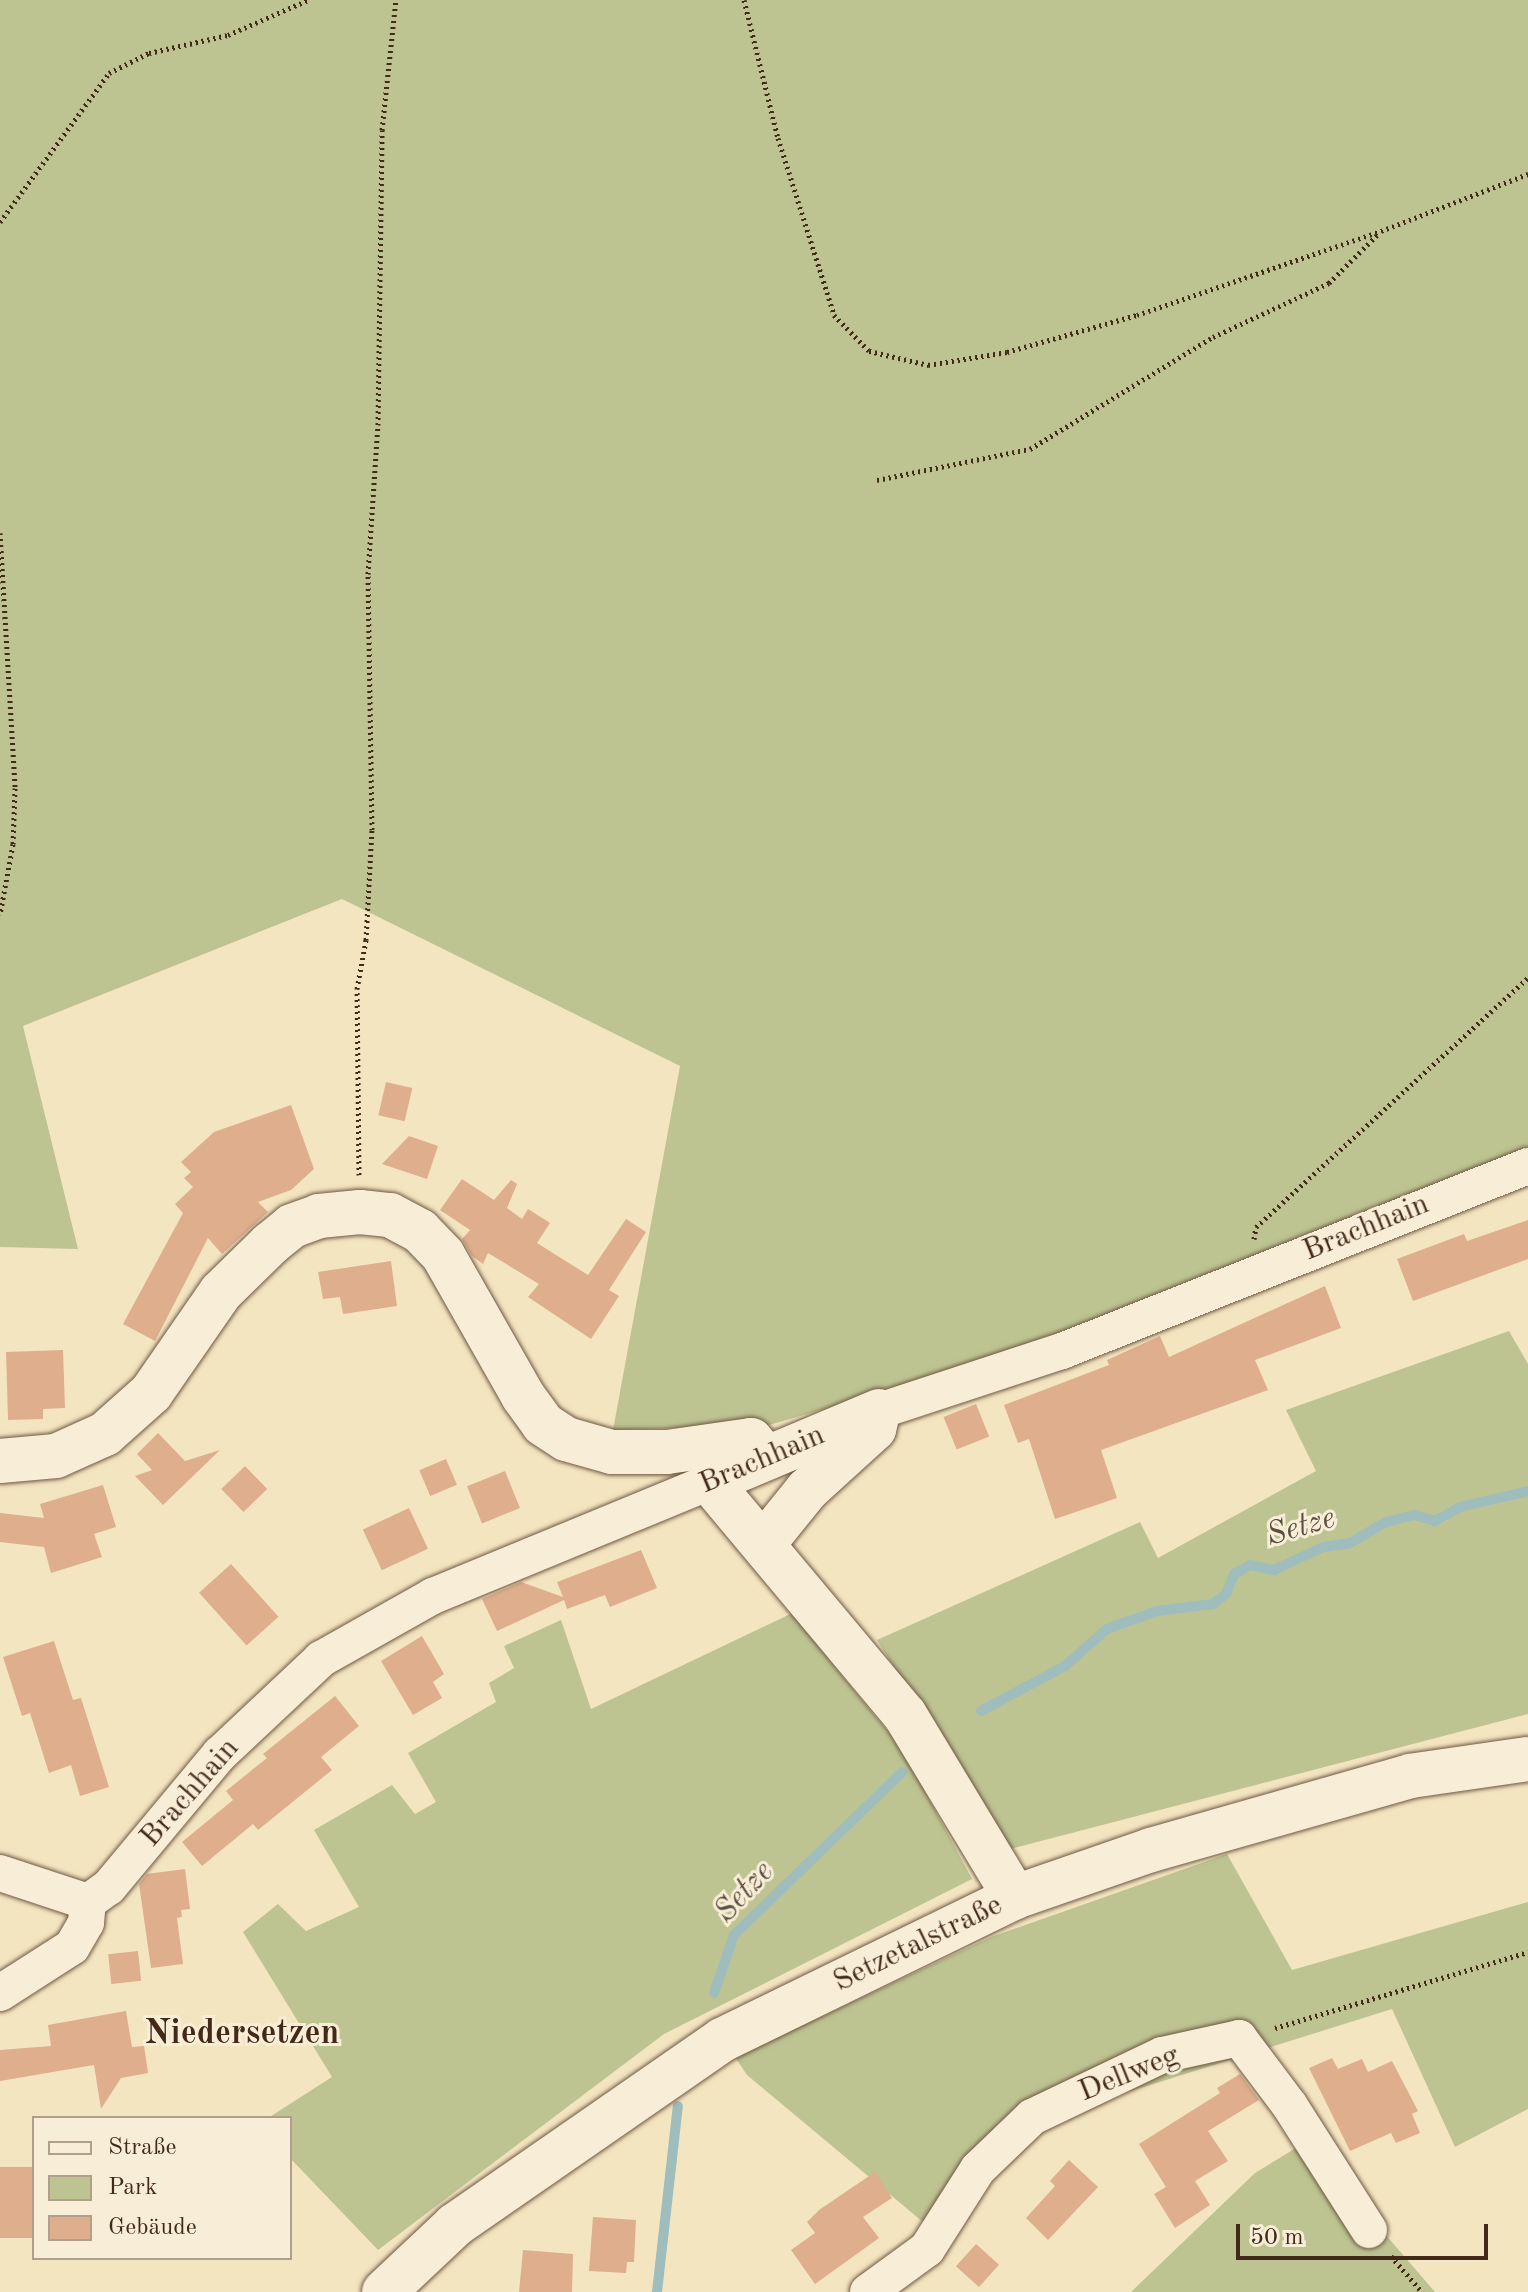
<!DOCTYPE html>
<html>
<head>
<meta charset="utf-8">
<style>
	body { margin:0 }
	#map { position:relative; width:1528px; height:2292px; overflow:hidden; background:#f4e5c1; font-family:"Old Standard TT",serif }
	div>[style] { position:absolute }
	.green>* { inset:0; background:#bdc492 }
	.stream>* { height:10px; margin:-5px; padding:0 5px; transform-origin:5px; border-radius:5px; background:#9fbdbc }
	.building>* { inset:0; background:#dfae8d; transform-origin:0 0 }
	.path>* { height:5px; margin-top:-2.5px; transform-origin:0; background:repeating-linear-gradient(90deg,#432918 0 2px,transparent 0 6px) }
	.roads { filter:drop-shadow(0 0 2px #6f5842) drop-shadow(0 0 2px #6f5842) }
	.street>* { height:36px; margin:-18px; padding:0 18px; transform-origin:18px; border-radius:18px; background:#f8eed7 }
	.secondary>* { height:44px; margin:-22px; padding:0 22px; transform-origin:22px; border-radius:22px; background:#f8eed7 }
	span { translate:-50% -50%; white-space:nowrap; text-align:center; line-height:1.15; -webkit-text-stroke:6px #f8eed7; paint-order:stroke }
	.street-label { font-size:30px; color:#432918 }
	.water-label { font-size:32px; color:#5a4e41; font-style:italic }
	.quarter-label { font-size:34px; color:#432918; font-weight:700 }
	.legend { position:absolute; left:32px; top:2116px; width:260px; height:144px; box-sizing:border-box; background:#f8eed7; border:2px solid #b09f8b; margin:0; padding:10px 14px; list-style:none; font-size:24px; color:#432918 }
	.legend li { display:flex; align-items:center; gap:16px; height:40px }
	.legend b { width:40px; border:2px solid #b09f8b }
	.scale { position:absolute; left:1236px; top:2224px; width:252px; height:36px; box-sizing:border-box; border:4px solid #432918; border-top:0; padding-left:10px; font-size:24px; line-height:28px; white-space:nowrap; color:#432918; -webkit-text-stroke:6px #f8eed7; paint-order:stroke }
</style>
</head>
<body>
<div id="map">
	<div class="green">
		<i style="clip-path:polygon(0 0,1528px 0,1528px 1158px,1050px 1344px,769px 1425px,613px 1430px,680px 1066px,342px 899px,23px 1026px,78px 1249px,0 1247px)"></i>
		<i style="clip-path:polygon(1509px 1331px,1528px 1364px,1528px 1714px,1010px 1849px,877px 1640px,1140px 1522px,1158px 1558px,1316px 1471px,1286px 1410px)"></i>
		<i style="clip-path:polygon(803px 1608px,830px 1661px,902px 1749px,972px 1879px,664px 2034px,378px 2250px,290px 2158px,290px 2118px,268px 2118px,332px 2077px,243px 1932px,278px 1904px,306px 1931px,359px 1907px,314px 1830px,392px 1785px,415px 1814px,436px 1802px,408px 1753px,496px 1702px,489px 1683px,514px 1668px,504px 1646px,561px 1620px,591px 1709px)"></i>
		<i style="clip-path:polygon(1227px 1854px,1292px 1970px,1528px 1902px,1528px 2109px,1455px 2147px,1392px 2009px,1048px 2117px,923px 2222px,747px 2075px,735px 2057px,991px 1937px)"></i>
		<i style="clip-path:polygon(1314px 2137px,1354px 2198px,1435px 2292px,1131px 2292px,1255px 2173px)"></i>
	</div>
	<div class="stream">
		<i style="left:981px;top:1711px;width:95px;rotate:-28.2deg"></i>
		<i style="left:1065px;top:1666px;width:56px;rotate:-41.4deg"></i>
		<i style="left:1107px;top:1629px;width:53px;rotate:-19.8deg"></i>
		<i style="left:1157px;top:1611px;width:56px;rotate:-7.1deg"></i>
		<i style="left:1213px;top:1604px;width:16px;rotate:-38deg"></i>
		<i style="left:1226px;top:1594px;width:22px;rotate:-68deg"></i>
		<i style="left:1234px;top:1574px;width:18px;rotate:-29deg"></i>
		<i style="left:1250px;top:1565px;width:25px;rotate:12deg"></i>
		<i style="left:1274px;top:1570px;width:54px;rotate:-25.1deg"></i>
		<i style="left:1323px;top:1547px;width:27px;rotate:-8deg"></i>
		<i style="left:1350px;top:1543px;width:42px;rotate:-30.3deg"></i>
		<i style="left:1386px;top:1522px;width:30px;rotate:-14deg"></i>
		<i style="left:1415px;top:1515px;width:21px;rotate:17deg"></i>
		<i style="left:1435px;top:1521px;width:29px;rotate:-29deg"></i>
		<i style="left:1460px;top:1507px;width:70px;rotate:-13.2deg"></i>
		<i style="left:714px;top:1993px;width:61px;rotate:-71deg"></i>
		<i style="left:734px;top:1935px;width:234px;rotate:-44.1deg"></i>
		<i style="left:657px;top:2292px;width:187px;rotate:-83.6deg"></i>
	</div>
	<div class="building">
		<i style="left:386px;top:1082px;width:27px;height:34px;rotate:13deg"></i>
		<i style="clip-path:polygon(291px 1105px,314px 1169px,291px 1190px,258px 1202px,268px 1212px,222px 1254px,208px 1238px,155px 1341px,123px 1324px,183px 1213px,175px 1204px,193px 1187px,184px 1178px,191px 1172px,181px 1162px,214px 1132px)"></i>
		<i style="clip-path:polygon(409px 1136px,438px 1146px,427px 1179px,382px 1164px)"></i>
		<i style="clip-path:polygon(462px 1179px,494px 1200px,511px 1180px,517px 1184px,507px 1208px,522px 1219px,528px 1209px,550px 1223px,537px 1243px,588px 1275px,626px 1219px,646px 1232px,609px 1290px,619px 1296px,591px 1339px,528px 1297px,539px 1284px,488px 1253px,483px 1264px,472px 1256px,462px 1239px,470px 1230px,440px 1210px)"></i>
		<i style="clip-path:polygon(1528px 1220px,1528px 1259px,1413px 1301px,1397px 1259px,1464px 1234px,1467px 1241px)"></i>
		<i style="clip-path:polygon(391px 1261px,397px 1306px,343px 1314px,340px 1297px,323px 1299px,318px 1272px)"></i>
		<i style="clip-path:polygon(1325px 1286px,1341px 1328px,1255px 1360px,1268px 1390px,1101px 1450px,1117px 1498px,1055px 1519px,1029px 1439px,1018px 1443px,1004px 1405px,1109px 1365px,1107px 1360px,1116px 1356px,1160px 1336px,1169px 1357px)"></i>
		<i style="clip-path:polygon(63px 1350px,65px 1408px,43px 1409px,43px 1419px,8px 1420px,6px 1352px)"></i>
		<i style="left:976px;top:1404px;width:35px;height:35px;rotate:68deg"></i>
		<i style="clip-path:polygon(158px 1433px,185px 1461px,220px 1450px,163px 1505px,135px 1476px,152px 1470px,137px 1454px)"></i>
		<i style="left:446px;top:1459px;width:28px;height:29px;rotate:67deg"></i>
		<i style="left:245px;top:1466px;width:32px;height:33px;rotate:46deg"></i>
		<i style="left:505px;top:1471px;width:40px;height:41px;rotate:68deg"></i>
		<i style="clip-path:polygon(103px 1485px,116px 1527px,94px 1534px,102px 1557px,51px 1573px,44px 1547px,0 1542px,0 1513px,44px 1518px,40px 1504px)"></i>
		<i style="left:409px;top:1508px;width:45px;height:51px;rotate:65deg"></i>
		<i style="clip-path:polygon(641px 1550px,657px 1588px,610px 1607px,605px 1595px,567px 1609px,564px 1600px,497px 1631px,482px 1599px,521px 1582px,563px 1597px,557px 1582px)"></i>
		<i style="left:231px;top:1564px;width:71px;height:43px;rotate:48deg"></i>
		<i style="clip-path:polygon(422px 1636px,444px 1674px,433px 1682px,442px 1698px,413px 1715px,381px 1661px)"></i>
		<i style="clip-path:polygon(54px 1641px,73px 1700px,81px 1698px,109px 1787px,80px 1796px,71px 1765px,49px 1773px,30px 1713px,22px 1716px,3px 1657px)"></i>
		<i style="clip-path:polygon(335px 1696px,359px 1726px,321px 1757px,332px 1770px,258px 1830px,253px 1824px,202px 1866px,182px 1842px,233px 1800px,226px 1791px,267px 1758px,263px 1754px)"></i>
		<i style="clip-path:polygon(185px 1869px,190px 1909px,181px 1910px,182px 1917px,177px 1918px,183px 1964px,151px 1968px,139px 1884px,147px 1874px)"></i>
		<i style="left:138px;top:1951px;width:30px;height:30px;rotate:84deg"></i>
		<i style="clip-path:polygon(126px 2011px,132px 2047px,144px 2046px,148px 2073px,121px 2078px,101px 2109px,94px 2065px,0 2081px,0 2050px,51px 2046px,48px 2025px)"></i>
		<i style="clip-path:polygon(1332px 2058px,1338px 2069px,1362px 2059px,1368px 2072px,1392px 2061px,1418px 2111px,1412px 2114px,1420px 2133px,1396px 2143px,1391px 2133px,1350px 2151px,1309px 2068px)"></i>
		<i style="clip-path:polygon(1240px 2074px,1259px 2100px,1208px 2131px,1228px 2161px,1195px 2181px,1210px 2205px,1175px 2228px,1154px 2194px,1166px 2187px,1139px 2144px,1220px 2093px,1217px 2088px)"></i>
		<i style="clip-path:polygon(1069px 2160px,1098px 2187px,1048px 2240px,1026px 2218px,1055px 2186px,1050px 2181px)"></i>
		<i style="left:0;top:2167px;width:34px;height:71px"></i>
		<i style="clip-path:polygon(875px 2172px,892px 2198px,863px 2217px,879px 2238px,815px 2284px,791px 2250px,815px 2233px,807px 2222px,819px 2210px)"></i>
		<i style="clip-path:polygon(593px 2217px,636px 2220px,634px 2262px,627px 2262px,626px 2273px,589px 2271px)"></i>
		<i style="left:976px;top:2244px;width:31px;height:30px;rotate:42deg"></i>
		<i style="clip-path:polygon(523px 2250px,573px 2254px,572px 2292px,519px 2292px)"></i>
	</div>
	<div class="path">
		<i style="left:744px;top:0;width:142px;rotate:76.2deg"></i>
		<i style="left:778px;top:138px;width:186px;rotate:72.4deg"></i>
		<i style="left:834px;top:315px;width:50px;rotate:45.8deg"></i>
		<i style="left:869px;top:351px;width:61px;rotate:13.3deg"></i>
		<i style="left:928px;top:365px;width:80px;rotate:-9.3deg"></i>
		<i style="left:1007px;top:352px;width:135px;rotate:-15.9deg"></i>
		<i style="left:1137px;top:315px;width:258px;rotate:-19deg"></i>
		<i style="left:1381px;top:231px;width:158px;rotate:-21.2deg"></i>
		<i style="left:0;top:222px;width:185px;rotate:-53.8deg"></i>
		<i style="left:109px;top:73px;width:45px;rotate:-26.6deg"></i>
		<i style="left:149px;top:53px;width:81px;rotate:-12.8deg"></i>
		<i style="left:228px;top:35px;width:87px;rotate:-23.6deg"></i>
		<i style="left:877px;top:480px;width:156px;rotate:-11.5deg"></i>
		<i style="left:1030px;top:449px;width:215px;rotate:-31.5deg"></i>
		<i style="left:1213px;top:337px;width:128px;rotate:-25deg"></i>
		<i style="left:1329px;top:283px;width:68px;rotate:-45deg"></i>
		<i style="left:0;top:533px;width:255px;rotate:86.6deg"></i>
		<i style="left:15px;top:788px;width:56px;rotate:92deg"></i>
		<i style="left:13px;top:844px;width:72px;rotate:100.4deg"></i>
		<i style="left:359px;top:1175px;width:186px;rotate:-90.6deg"></i>
		<i style="left:357px;top:989px;width:50px;rotate:-79.6deg"></i>
		<i style="left:366px;top:940px;width:110px;rotate:-86.9deg"></i>
		<i style="left:372px;top:830px;width:256px;rotate:-90.9deg"></i>
		<i style="left:368px;top:574px;width:149px;rotate:-86.2deg"></i>
		<i style="left:378px;top:425px;width:295px;rotate:-89.2deg"></i>
		<i style="left:382px;top:130px;width:131px;rotate:-83.9deg"></i>
		<i style="left:1254px;top:1239px;width:12px;rotate:-81deg"></i>
		<i style="left:1256px;top:1227px;width:369px;rotate:-42.5deg"></i>
		<i style="left:1275px;top:2028px;width:264px;rotate:-16.7deg"></i>
		<i style="left:1391px;top:2256px;width:48px;rotate:49.3deg"></i>
	</div>
	<div class="roads">
		<div class="street">
			<i style="left:879px;top:1411px;width:193px;rotate:-18.2deg"></i>
			<i style="left:1062px;top:1351px;width:501px;rotate:-21.65deg"></i>
			<i style="left:0;top:1873px;width:93px;rotate:18.2deg"></i>
			<i style="left:88px;top:1902px;width:26px;rotate:-36deg"></i>
			<i style="left:109px;top:1887px;width:173px;rotate:-50.2deg"></i>
			<i style="left:220px;top:1754px;width:139px;rotate:-43.2deg"></i>
			<i style="left:321px;top:1659px;width:129px;rotate:-29.4deg"></i>
			<i style="left:433px;top:1596px;width:300px;rotate:-22.4deg"></i>
			<i style="left:0;top:1993px;width:85px;rotate:-32.6deg"></i>
			<i style="left:72px;top:1947px;width:28px;rotate:-60deg"></i>
			<i style="left:86px;top:1923px;width:21px;rotate:-85deg"></i>
			<i style="left:868px;top:2292px;width:73px;rotate:-36.1deg"></i>
			<i style="left:927px;top:2249px;width:95px;rotate:-57.5deg"></i>
			<i style="left:978px;top:2169px;width:75px;rotate:-43.9deg"></i>
			<i style="left:1032px;top:2117px;width:144px;rotate:-25.5deg"></i>
			<i style="left:1162px;top:2055px;width:79px;rotate:-12.4deg"></i>
			<i style="left:1239px;top:2038px;width:85px;rotate:53.1deg"></i>
			<i style="left:1290px;top:2106px;width:147px;rotate:57.5deg"></i>
		</div>
		<div class="secondary">
			<i style="left:879px;top:1411px;width:183px;rotate:157.2deg"></i>
			<i style="left:710px;top:1482px;width:304px;rotate:50.1deg"></i>
			<i style="left:905px;top:1715px;width:213px;rotate:58.9deg"></i>
			<i style="left:0;top:1461px;width:56px;rotate:-5.1deg"></i>
			<i style="left:56px;top:1456px;width:54px;rotate:-24.2deg"></i>
			<i style="left:105px;top:1434px;width:62px;rotate:-41.7deg"></i>
			<i style="left:151px;top:1393px;width:123px;rotate:-55.3deg"></i>
			<i style="left:221px;top:1292px;width:69px;rotate:-44.4deg"></i>
			<i style="left:270px;top:1244px;width:28px;rotate:-39deg"></i>
			<i style="left:292px;top:1226px;width:29px;rotate:-20deg"></i>
			<i style="left:319px;top:1216px;width:41px;rotate:-5.6deg"></i>
			<i style="left:360px;top:1212px;width:30px;rotate:6deg"></i>
			<i style="left:390px;top:1215px;width:34px;rotate:28deg"></i>
			<i style="left:420px;top:1231px;width:33px;rotate:46deg"></i>
			<i style="left:443px;top:1255px;width:162px;rotate:60.4deg"></i>
			<i style="left:523px;top:1396px;width:34px;rotate:54deg"></i>
			<i style="left:543px;top:1424px;width:27px;rotate:33deg"></i>
			<i style="left:566px;top:1439px;width:48px;rotate:15.8deg"></i>
			<i style="left:612px;top:1452px;width:55px"></i>
			<i style="left:667px;top:1452px;width:85px;rotate:-8.1deg"></i>
			<i style="left:751px;top:1440px;width:23px;rotate:49deg"></i>
			<i style="left:765px;top:1542px;width:67px;rotate:-51.1deg"></i>
			<i style="left:807px;top:1490px;width:91px;rotate:-42.3deg"></i>
			<i style="left:874px;top:1429px;width:12px;rotate:-76deg"></i>
			<i style="left:384px;top:2292px;width:98px;rotate:-43.3deg"></i>
			<i style="left:455px;top:2225px;width:325px;rotate:-34.7deg"></i>
			<i style="left:722px;top:2040px;width:326px;rotate:-26deg"></i>
			<i style="left:1015px;top:1897px;width:144px;rotate:-19.1deg"></i>
			<i style="left:1151px;top:1850px;width:269px;rotate:-15.9deg"></i>
			<i style="left:1410px;top:1776px;width:119px;rotate:-8.2deg"></i>
		</div>
	</div>
	<div class="street-label">
		<span style="left:1366px;top:1228px;rotate:-22deg">Brachhain</span>
		<span style="left:762px;top:1460px;rotate:-23deg">Brachhain</span>
		<span style="left:190px;top:1793px;rotate:-49deg">Brachhain</span>
		<span style="left:918px;top:1944px;rotate:-26deg">Setzetalstraße</span>
		<span style="left:1129px;top:2074px;rotate:-22deg">Dellweg</span>
	</div>
	<div class="water-label">
		<span style="left:1301px;top:1528px;rotate:-16deg">Setze</span>
		<span style="left:745px;top:1893px;rotate:-47deg">Setze</span>
	</div>
	<div class="quarter-label">
		<span style="left:242px;top:2035px">Niedersetzen</span>
	</div>
	<ul class="legend">
	<li><b style="height:10px;background:#f8eed7"></b>Straße</li>
	<li><b style="height:22px;background:#bdc492"></b>Park</li>
	<li><b style="height:22px;background:#dfae8d"></b>Gebäude</li>
	</ul>
	<div class="scale">50 m</div>
</div>
</body>
</html>
